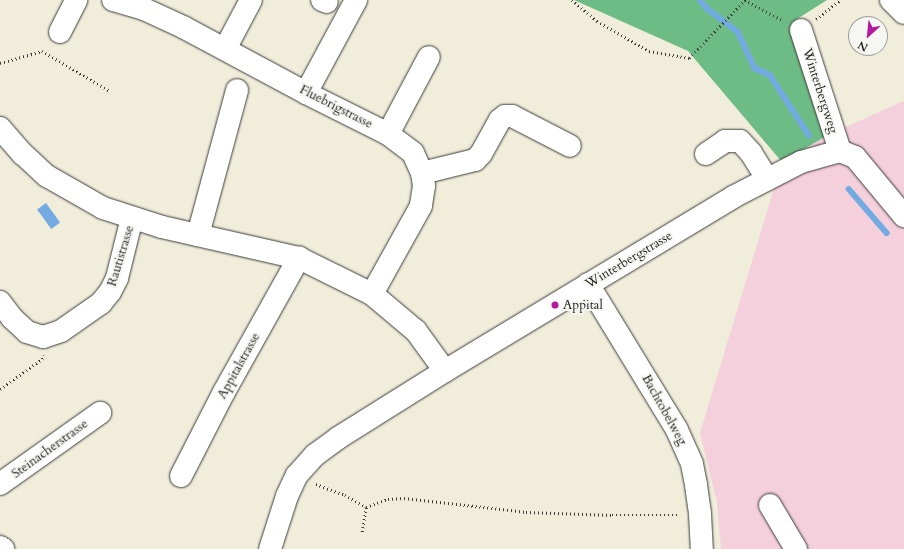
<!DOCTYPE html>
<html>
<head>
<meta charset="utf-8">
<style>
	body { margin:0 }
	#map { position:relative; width:904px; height:549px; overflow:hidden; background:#f0eddb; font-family:Cardo,serif }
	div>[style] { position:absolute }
	.built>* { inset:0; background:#f4cfdc }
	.forest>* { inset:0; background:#6ebc85 }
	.water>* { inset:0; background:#72aae1; transform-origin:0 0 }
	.stream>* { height:5.5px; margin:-2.75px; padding:0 2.75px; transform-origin:2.75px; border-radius:2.75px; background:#72aae1 }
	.path>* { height:2.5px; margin-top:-1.25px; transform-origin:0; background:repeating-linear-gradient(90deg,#3c3b39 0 1px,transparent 0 4px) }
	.roads { filter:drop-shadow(0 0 1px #3c3b39) drop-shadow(0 0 1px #3c3b39) }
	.minor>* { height:22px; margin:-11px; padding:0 11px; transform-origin:11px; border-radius:11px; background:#fff }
	.dots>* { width:11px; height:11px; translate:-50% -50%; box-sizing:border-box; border:2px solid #f6f6f2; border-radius:50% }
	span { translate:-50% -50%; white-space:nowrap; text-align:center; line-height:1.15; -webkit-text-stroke:4px #f6f6f2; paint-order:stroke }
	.street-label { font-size:13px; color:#1c1c1c }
	.poi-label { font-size:13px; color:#1c1c1c }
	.left { translate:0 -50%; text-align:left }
	.north { position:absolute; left:848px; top:16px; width:40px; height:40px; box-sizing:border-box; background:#f6f6f2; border:1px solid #9f9f9c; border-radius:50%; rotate:207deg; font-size:11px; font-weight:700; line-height:16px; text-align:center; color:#1c1c1c }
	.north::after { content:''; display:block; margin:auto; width:14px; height:18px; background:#b5179e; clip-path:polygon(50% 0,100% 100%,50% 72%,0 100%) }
</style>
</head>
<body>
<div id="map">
	<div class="built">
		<i style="clip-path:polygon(904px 101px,904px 549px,721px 549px,717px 502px,700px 433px,782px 162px,828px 135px)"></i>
	</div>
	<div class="forest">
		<i style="clip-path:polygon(574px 0,827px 0,797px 19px,828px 135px,782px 162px,688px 51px)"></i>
	</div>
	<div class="water">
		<i style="left:46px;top:203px;width:24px;height:11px;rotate:54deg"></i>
	</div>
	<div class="stream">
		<i style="left:700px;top:0;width:13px;rotate:48deg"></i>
		<i style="left:709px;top:10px;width:36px;rotate:37deg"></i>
		<i style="left:738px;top:32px;width:40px;rotate:65deg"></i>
		<i style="left:755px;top:68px;width:17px;rotate:25deg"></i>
		<i style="left:770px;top:75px;width:72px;rotate:57deg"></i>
		<i style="left:849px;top:189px;width:58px;rotate:49.2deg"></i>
	</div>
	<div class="path">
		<i style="left:572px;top:0;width:33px;rotate:40deg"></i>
		<i style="left:597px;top:21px;width:60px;rotate:30deg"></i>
		<i style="left:649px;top:51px;width:41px;rotate:9.9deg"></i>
		<i style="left:689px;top:58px;width:81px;rotate:-46deg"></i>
		<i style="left:745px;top:0;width:44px;rotate:28.3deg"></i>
		<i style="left:816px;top:19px;width:31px;rotate:-38deg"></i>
		<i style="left:0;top:63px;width:44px;rotate:-15.9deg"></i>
		<i style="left:42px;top:51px;width:79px;rotate:30.5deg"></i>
		<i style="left:0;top:389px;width:52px;rotate:-35.5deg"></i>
		<i style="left:42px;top:359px;width:4px;rotate:-76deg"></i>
		<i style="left:316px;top:484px;width:31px;rotate:21deg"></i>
		<i style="left:345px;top:495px;width:24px;rotate:30deg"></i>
		<i style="left:366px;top:507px;width:23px;rotate:-20deg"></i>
		<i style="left:388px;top:499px;width:16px;rotate:-4deg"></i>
		<i style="left:404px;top:498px;width:123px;rotate:6.5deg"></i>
		<i style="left:526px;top:512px;width:86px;rotate:2deg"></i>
		<i style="left:612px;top:515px;width:68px"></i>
		<i style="left:362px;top:532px;width:25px;rotate:-81deg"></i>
	</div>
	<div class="roads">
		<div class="minor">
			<i style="left:113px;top:0;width:32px;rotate:16deg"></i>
			<i style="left:144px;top:9px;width:43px;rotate:24.8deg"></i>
			<i style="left:183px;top:27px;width:140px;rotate:28.2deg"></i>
			<i style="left:306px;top:93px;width:92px;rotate:26.6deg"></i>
			<i style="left:388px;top:134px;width:31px;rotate:37deg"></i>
			<i style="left:413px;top:153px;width:22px;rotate:66deg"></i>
			<i style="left:422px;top:173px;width:13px;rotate:81deg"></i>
			<i style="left:424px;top:186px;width:20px;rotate:99deg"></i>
			<i style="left:421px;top:206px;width:101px;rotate:119.1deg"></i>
			<i style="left:322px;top:0;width:5px;rotate:22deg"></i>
			<i style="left:891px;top:0;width:18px;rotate:45deg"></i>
			<i style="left:801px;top:30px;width:127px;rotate:72.1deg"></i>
			<i style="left:60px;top:32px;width:36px;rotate:-63deg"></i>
			<i style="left:225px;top:49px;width:55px;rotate:-62deg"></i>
			<i style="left:306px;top:93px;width:106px;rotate:-61.7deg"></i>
			<i style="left:0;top:128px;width:35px;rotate:49deg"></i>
			<i style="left:23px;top:154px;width:33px;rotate:43deg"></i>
			<i style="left:47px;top:176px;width:64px;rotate:29.7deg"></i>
			<i style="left:103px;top:208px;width:62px;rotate:17.9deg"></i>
			<i style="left:162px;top:227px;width:140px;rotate:12.8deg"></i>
			<i style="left:299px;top:258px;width:81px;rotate:26.3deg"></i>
			<i style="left:372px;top:294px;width:57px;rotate:40.1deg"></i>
			<i style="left:416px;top:331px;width:49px;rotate:54.1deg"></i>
			<i style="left:388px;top:134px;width:87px;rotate:-62deg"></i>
			<i style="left:706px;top:154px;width:23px;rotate:-34deg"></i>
			<i style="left:725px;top:141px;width:15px"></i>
			<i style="left:740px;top:141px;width:16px;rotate:47deg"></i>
			<i style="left:751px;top:153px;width:31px;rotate:58deg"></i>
			<i style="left:422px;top:173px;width:55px;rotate:-13.8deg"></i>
			<i style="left:475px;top:160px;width:8px;rotate:-45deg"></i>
			<i style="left:481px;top:154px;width:39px;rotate:-61deg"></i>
			<i style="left:500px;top:120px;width:6px;rotate:-39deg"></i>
			<i style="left:505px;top:116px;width:7px"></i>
			<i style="left:512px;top:116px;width:65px;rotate:27.3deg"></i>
			<i style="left:198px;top:235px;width:150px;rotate:-74.9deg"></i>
			<i style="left:588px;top:284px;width:171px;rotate:58.6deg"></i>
			<i style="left:677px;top:430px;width:37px;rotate:66deg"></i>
			<i style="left:692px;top:464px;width:21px;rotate:79deg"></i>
			<i style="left:696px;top:485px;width:29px;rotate:82deg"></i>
			<i style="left:700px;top:514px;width:35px;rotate:87deg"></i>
			<i style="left:0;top:302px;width:20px;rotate:53deg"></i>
			<i style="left:12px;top:318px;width:21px;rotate:43deg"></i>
			<i style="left:27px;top:332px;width:17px;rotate:17deg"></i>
			<i style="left:43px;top:337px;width:19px;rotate:-18deg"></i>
			<i style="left:61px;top:331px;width:49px;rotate:-35deg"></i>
			<i style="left:101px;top:303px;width:14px;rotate:-51deg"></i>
			<i style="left:110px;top:292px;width:16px;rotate:-63deg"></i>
			<i style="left:117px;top:278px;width:62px;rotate:-76deg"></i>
			<i style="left:181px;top:476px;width:94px;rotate:-62.9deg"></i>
			<i style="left:224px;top:392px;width:154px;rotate:-60.8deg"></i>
			<i style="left:0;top:484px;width:123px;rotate:-35.4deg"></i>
			<i style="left:770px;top:505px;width:51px;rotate:59.4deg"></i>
			<i style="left:0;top:547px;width:4px;rotate:34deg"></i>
			<i style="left:270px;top:549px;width:56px;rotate:-72.2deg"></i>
			<i style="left:287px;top:496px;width:23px;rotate:-65deg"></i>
			<i style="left:297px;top:475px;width:27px;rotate:-48deg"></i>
			<i style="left:315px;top:455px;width:29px;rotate:-36deg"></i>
			<i style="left:338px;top:438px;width:126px;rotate:-32.1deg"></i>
			<i style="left:445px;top:371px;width:336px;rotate:-31.1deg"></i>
			<i style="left:733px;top:197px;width:76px;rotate:-27.2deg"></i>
			<i style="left:801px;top:162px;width:41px;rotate:-15.8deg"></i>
			<i style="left:840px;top:151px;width:16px;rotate:22deg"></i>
			<i style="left:855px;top:157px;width:77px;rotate:50.3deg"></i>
		</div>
	</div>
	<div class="dots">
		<i style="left:555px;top:305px;background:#b5179e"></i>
	</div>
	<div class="street-label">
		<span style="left:820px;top:91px;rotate:72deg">Winterbergweg</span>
		<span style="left:336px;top:107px;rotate:27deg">Fluebrigstrasse</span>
		<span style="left:121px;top:256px;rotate:-73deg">Rautistrasse</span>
		<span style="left:629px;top:260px;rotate:-31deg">Winterbergstrasse</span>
		<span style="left:239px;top:366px;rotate:-61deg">Appitalstrasse</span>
		<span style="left:664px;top:410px;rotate:61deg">Bachtobelweg</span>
		<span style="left:50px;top:449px;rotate:-36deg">Steinacherstrasse</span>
	</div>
	<div class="poi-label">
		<span class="left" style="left:563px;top:305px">Appital</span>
	</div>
	<div class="north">N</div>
</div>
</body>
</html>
